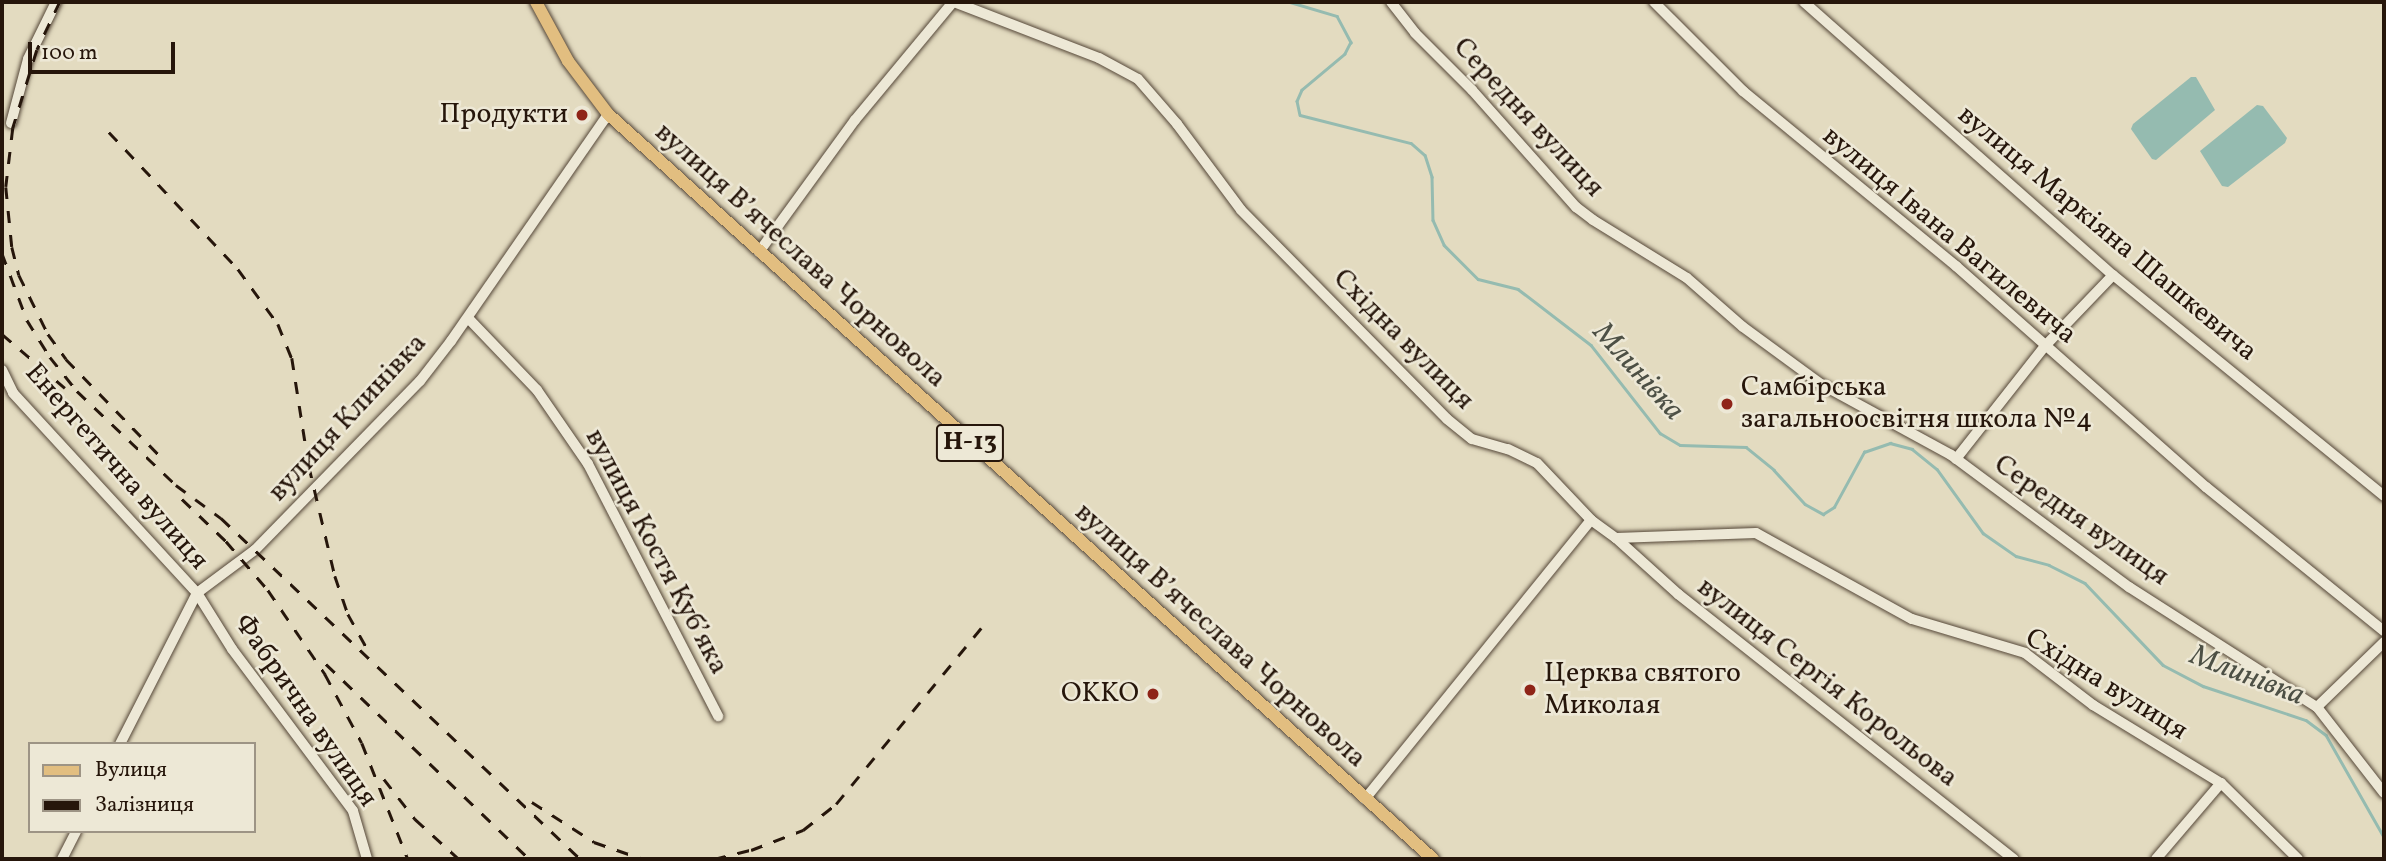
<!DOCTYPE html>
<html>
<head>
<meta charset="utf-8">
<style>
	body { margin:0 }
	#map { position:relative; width:2386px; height:861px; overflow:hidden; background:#e3dbc0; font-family:Vollkorn,serif }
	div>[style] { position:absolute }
	.water>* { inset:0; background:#95bbb0 }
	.stream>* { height:2.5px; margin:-1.25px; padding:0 1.25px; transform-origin:1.25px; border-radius:1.25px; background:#95bbb0 }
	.roads { filter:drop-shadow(0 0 2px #554738) drop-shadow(0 0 2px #554738) }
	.minor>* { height:10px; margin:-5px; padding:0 5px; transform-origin:5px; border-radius:5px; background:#ede8d6 }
	.major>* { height:12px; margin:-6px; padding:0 6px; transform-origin:6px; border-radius:6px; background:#e2be80 }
	.rail>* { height:2.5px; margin-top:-1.25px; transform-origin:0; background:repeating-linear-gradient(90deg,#26160b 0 12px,transparent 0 24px) }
	.dots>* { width:19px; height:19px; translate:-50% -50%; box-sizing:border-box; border:4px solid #ede8d6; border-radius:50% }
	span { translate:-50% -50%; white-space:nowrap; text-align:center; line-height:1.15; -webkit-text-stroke:5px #ede8d6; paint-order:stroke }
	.shield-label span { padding:2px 5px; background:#ede8d6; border:2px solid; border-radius:5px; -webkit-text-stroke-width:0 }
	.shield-label { font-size:26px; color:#26160b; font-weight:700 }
	.poi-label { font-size:28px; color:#26160b }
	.right { translate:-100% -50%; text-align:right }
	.left { translate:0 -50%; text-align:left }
	.street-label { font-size:28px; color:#26160b }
	.water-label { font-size:30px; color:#4d5045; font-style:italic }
	.frame { position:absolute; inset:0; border:4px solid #26160b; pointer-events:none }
	.legend { position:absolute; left:28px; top:742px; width:228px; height:91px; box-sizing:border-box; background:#ede8d6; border:2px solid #9d9485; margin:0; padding:9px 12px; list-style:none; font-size:21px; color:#26160b }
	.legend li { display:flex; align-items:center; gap:14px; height:35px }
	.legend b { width:35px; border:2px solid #9d9485 }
	.scale { position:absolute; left:28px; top:42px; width:147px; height:32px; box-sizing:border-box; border:4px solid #26160b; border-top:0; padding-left:9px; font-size:21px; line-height:24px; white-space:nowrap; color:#26160b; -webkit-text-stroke:5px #ede8d6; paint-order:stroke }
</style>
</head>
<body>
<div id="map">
	<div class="water">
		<i style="clip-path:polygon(2191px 77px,2196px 77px,2215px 110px,2156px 160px,2152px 159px,2131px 129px,2133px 124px)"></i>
		<i style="clip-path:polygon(2257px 105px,2263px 106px,2287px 138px,2285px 143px,2228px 187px,2222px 186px,2200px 151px)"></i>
	</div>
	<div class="stream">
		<i style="left:1290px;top:2px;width:49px;rotate:16.6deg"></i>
		<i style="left:1337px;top:16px;width:30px;rotate:62deg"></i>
		<i style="left:1351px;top:42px;width:13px;rotate:117deg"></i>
		<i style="left:1345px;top:54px;width:56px;rotate:140.1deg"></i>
		<i style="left:1302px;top:90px;width:12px;rotate:114deg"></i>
		<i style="left:1297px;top:101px;width:14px;rotate:78deg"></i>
		<i style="left:1300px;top:115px;width:114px;rotate:14.2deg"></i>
		<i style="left:1411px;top:143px;width:18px;rotate:41deg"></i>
		<i style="left:1425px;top:155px;width:23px;rotate:72deg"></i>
		<i style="left:1432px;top:177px;width:43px;rotate:88.7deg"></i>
		<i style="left:1433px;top:220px;width:27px;rotate:66deg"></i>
		<i style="left:1444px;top:245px;width:48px;rotate:45deg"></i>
		<i style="left:1478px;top:279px;width:41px;rotate:14deg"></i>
		<i style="left:1518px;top:289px;width:92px;rotate:37.5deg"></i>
		<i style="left:1591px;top:345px;width:112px;rotate:51.9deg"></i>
		<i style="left:1660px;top:433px;width:23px;rotate:31deg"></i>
		<i style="left:1680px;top:445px;width:66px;rotate:1.7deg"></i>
		<i style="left:1746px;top:447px;width:36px;rotate:39deg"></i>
		<i style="left:1774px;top:470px;width:46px;rotate:47.6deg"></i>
		<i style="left:1805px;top:504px;width:21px;rotate:29deg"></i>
		<i style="left:1823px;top:514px;width:13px;rotate:-32deg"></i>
		<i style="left:1834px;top:507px;width:63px;rotate:-61.4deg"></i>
		<i style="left:1864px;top:452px;width:28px;rotate:-19deg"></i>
		<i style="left:1890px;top:443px;width:23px;rotate:15deg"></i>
		<i style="left:1912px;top:449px;width:32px;rotate:39deg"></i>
		<i style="left:1937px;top:469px;width:79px;rotate:54.3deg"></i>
		<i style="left:1983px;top:533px;width:40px;rotate:34.9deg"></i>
		<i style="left:2016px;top:556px;width:34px;rotate:15deg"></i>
		<i style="left:2049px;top:565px;width:40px;rotate:26.6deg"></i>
		<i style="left:2085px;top:583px;width:113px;rotate:46.4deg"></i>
		<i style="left:2163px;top:665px;width:45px;rotate:27.7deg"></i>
		<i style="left:2203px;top:686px;width:108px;rotate:18.3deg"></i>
		<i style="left:2306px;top:720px;width:25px;rotate:37deg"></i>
		<i style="left:2326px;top:735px;width:117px;rotate:60.4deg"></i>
	</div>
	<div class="roads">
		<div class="minor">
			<i style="left:954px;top:2px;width:155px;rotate:21.1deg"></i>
			<i style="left:1099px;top:58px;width:44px;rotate:28.3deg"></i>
			<i style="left:1138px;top:79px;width:60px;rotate:49.1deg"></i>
			<i style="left:1177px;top:124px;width:107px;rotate:53.3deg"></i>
			<i style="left:1241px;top:210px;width:293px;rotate:45.4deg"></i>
			<i style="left:1447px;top:419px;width:32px;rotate:39deg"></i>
			<i style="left:1472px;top:439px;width:37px;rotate:16deg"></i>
			<i style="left:1508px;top:449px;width:32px;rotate:26deg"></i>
			<i style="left:1537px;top:463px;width:79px;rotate:46.5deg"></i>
			<i style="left:1591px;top:520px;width:31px;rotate:36deg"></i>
			<i style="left:1616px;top:538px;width:84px;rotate:42.1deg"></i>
			<i style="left:1678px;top:594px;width:428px;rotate:38.3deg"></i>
			<i style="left:1391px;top:2px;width:39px;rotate:52deg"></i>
			<i style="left:1415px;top:33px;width:81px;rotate:45deg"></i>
			<i style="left:1472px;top:90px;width:157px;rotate:48.4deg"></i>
			<i style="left:1576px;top:207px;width:21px;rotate:37deg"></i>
			<i style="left:1593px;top:220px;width:110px;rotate:31.7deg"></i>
			<i style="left:1687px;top:278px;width:74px;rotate:41.2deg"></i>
			<i style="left:1743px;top:327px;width:97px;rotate:36.2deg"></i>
			<i style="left:1821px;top:384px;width:148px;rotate:28.6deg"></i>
			<i style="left:1951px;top:455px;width:222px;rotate:36.6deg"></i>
			<i style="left:2129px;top:587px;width:223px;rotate:32.6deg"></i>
			<i style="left:2317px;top:707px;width:109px;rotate:52.1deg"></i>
			<i style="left:1654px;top:2px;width:126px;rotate:45deg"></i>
			<i style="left:1743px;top:91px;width:276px;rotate:39.4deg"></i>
			<i style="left:1956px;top:266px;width:334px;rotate:41.5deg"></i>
			<i style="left:2206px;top:487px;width:229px;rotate:39deg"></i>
			<i style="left:1804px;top:2px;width:412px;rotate:41.5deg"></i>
			<i style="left:2113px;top:275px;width:350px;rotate:39.2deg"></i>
			<i style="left:11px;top:123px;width:66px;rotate:-75.1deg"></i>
			<i style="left:28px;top:59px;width:64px;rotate:-63.8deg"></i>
			<i style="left:759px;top:252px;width:163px;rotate:-54deg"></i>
			<i style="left:855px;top:120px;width:153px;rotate:-50.3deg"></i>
			<i style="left:468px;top:318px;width:100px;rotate:46.2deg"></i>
			<i style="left:537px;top:390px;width:90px;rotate:55.4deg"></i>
			<i style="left:588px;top:464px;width:284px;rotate:62.7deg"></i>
			<i style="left:2px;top:370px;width:25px;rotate:64deg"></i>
			<i style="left:13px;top:393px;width:272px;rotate:47.4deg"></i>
			<i style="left:197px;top:593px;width:66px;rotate:58deg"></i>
			<i style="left:232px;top:649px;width:202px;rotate:53.2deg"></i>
			<i style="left:353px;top:811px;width:50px;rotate:73.7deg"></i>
			<i style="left:1956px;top:459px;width:144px;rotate:-51.8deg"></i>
			<i style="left:2045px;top:346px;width:98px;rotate:-46.2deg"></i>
			<i style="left:1616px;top:538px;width:140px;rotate:-2deg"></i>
			<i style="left:1756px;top:533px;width:178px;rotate:28.9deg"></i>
			<i style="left:1912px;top:619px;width:118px;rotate:16.7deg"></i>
			<i style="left:2025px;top:653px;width:86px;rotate:37.4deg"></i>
			<i style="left:2093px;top:705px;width:150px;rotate:31.4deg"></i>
			<i style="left:2221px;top:783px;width:108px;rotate:44.6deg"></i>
			<i style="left:2317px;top:707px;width:93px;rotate:-44.1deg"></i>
			<i style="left:120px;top:744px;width:169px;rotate:-63deg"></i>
			<i style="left:197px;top:593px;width:72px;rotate:-36.6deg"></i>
			<i style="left:255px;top:550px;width:236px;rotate:-45.7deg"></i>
			<i style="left:420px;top:381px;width:51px;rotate:-52.2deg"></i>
			<i style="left:451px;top:341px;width:276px;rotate:-55.3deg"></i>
			<i style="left:1365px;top:799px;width:359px;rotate:-51deg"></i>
			<i style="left:62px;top:859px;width:31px;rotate:-63deg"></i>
			<i style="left:2156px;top:859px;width:100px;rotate:-49.5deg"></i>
		</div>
		<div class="major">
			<i style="left:536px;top:2px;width:67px;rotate:61.5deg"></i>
			<i style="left:568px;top:61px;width:66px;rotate:53deg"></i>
			<i style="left:608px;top:114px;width:1112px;rotate:42.08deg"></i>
		</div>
	</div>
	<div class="rail">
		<i style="left:60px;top:2px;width:53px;rotate:115.6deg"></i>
		<i style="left:37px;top:50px;width:82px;rotate:107.1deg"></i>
		<i style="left:13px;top:128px;width:59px;rotate:96.8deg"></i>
		<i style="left:6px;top:187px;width:60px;rotate:84.3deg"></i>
		<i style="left:12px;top:247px;width:29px;rotate:76deg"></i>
		<i style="left:19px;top:275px;width:66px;rotate:63.8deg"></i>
		<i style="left:48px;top:334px;width:31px;rotate:54deg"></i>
		<i style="left:66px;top:359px;width:142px;rotate:45.9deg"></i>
		<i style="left:109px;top:132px;width:188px;rotate:46.7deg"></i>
		<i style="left:238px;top:269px;width:68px;rotate:54deg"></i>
		<i style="left:278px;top:324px;width:37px;rotate:68deg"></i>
		<i style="left:292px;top:358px;width:109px;rotate:81.1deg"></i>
		<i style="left:309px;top:466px;width:113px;rotate:76.7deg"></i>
		<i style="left:335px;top:576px;width:40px;rotate:71.1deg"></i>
		<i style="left:348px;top:614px;width:39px;rotate:61deg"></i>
		<i style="left:2px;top:253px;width:72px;rotate:69.5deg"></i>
		<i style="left:27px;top:320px;width:44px;rotate:58.1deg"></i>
		<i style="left:50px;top:357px;width:43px;rotate:51.5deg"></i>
		<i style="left:77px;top:391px;width:137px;rotate:43.5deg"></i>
		<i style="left:176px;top:485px;width:56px;rotate:36.3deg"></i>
		<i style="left:221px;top:518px;width:495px;rotate:43.5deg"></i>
		<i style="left:2px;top:334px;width:83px;rotate:40.6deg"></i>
		<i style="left:182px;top:499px;width:61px;rotate:43.7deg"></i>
		<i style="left:226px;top:541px;width:65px;rotate:49.4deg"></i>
		<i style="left:268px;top:590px;width:102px;rotate:55.8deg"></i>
		<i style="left:325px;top:674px;width:78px;rotate:61.8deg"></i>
		<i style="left:362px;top:743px;width:125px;rotate:68.4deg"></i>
		<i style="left:326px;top:664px;width:281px;rotate:43.8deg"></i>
		<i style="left:384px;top:779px;width:51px;rotate:52.2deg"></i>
		<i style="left:415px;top:819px;width:59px;rotate:42.3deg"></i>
		<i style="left:532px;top:802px;width:74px;rotate:32.8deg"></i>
		<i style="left:594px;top:842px;width:52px;rotate:19.1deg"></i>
		<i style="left:714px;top:859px;width:38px;rotate:-14deg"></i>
		<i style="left:751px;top:850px;width:56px;rotate:-21deg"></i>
		<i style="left:803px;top:830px;width:42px;rotate:-38.2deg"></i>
		<i style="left:836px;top:804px;width:236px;rotate:-50.5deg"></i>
	</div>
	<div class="dots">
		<i style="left:582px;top:115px;background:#8f2418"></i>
		<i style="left:1727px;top:404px;background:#8f2418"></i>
		<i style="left:1530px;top:690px;background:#8f2418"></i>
		<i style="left:1153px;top:694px;background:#8f2418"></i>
	</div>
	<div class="shield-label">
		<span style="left:970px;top:443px">Н-13</span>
	</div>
	<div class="poi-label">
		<span class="right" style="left:568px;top:115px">Продукти</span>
		<span class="left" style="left:1741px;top:404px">Самбірська<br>загальноосвітня школа №4</span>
		<span class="left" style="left:1544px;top:690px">Церква святого<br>Миколая</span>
		<span class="right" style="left:1139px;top:694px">OKKO</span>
	</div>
	<div class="street-label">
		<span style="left:1528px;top:118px;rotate:47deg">Середня вулиця</span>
		<span style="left:2107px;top:234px;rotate:40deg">вулиця Маркіяна Шашкевича</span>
		<span style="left:1949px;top:236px;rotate:40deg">вулиця Івана Вагилевича</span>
		<span style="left:800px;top:256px;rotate:42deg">вулиця Вʼячеслава Чорновола</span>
		<span style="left:1403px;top:340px;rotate:45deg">Східна вулиця</span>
		<span style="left:348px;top:418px;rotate:-47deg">вулиця Клинівка</span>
		<span style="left:116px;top:467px;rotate:49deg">Енергетична вулиця</span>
		<span style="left:2081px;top:521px;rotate:35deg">Середня вулиця</span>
		<span style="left:656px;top:552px;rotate:62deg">вулиця Костя Кубʼяка</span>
		<span style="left:1220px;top:636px;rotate:42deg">вулиця Вʼячеслава Чорновола</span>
		<span style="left:1827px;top:683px;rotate:38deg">вулиця Сергія Корольова</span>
		<span style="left:2106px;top:685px;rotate:32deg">Східна вулиця</span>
		<span style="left:305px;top:711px;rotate:55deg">Фабрична вулиця</span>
	</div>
	<div class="water-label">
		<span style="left:1638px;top:372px;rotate:48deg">Млинівка</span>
		<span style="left:2247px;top:676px;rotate:21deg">Млинівка</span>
	</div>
	<div class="frame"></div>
	<ul class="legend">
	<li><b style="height:9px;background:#e2be80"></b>Вулиця</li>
	<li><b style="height:9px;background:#26160b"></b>Залізниця</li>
	</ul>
	<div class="scale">100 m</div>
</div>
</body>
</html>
